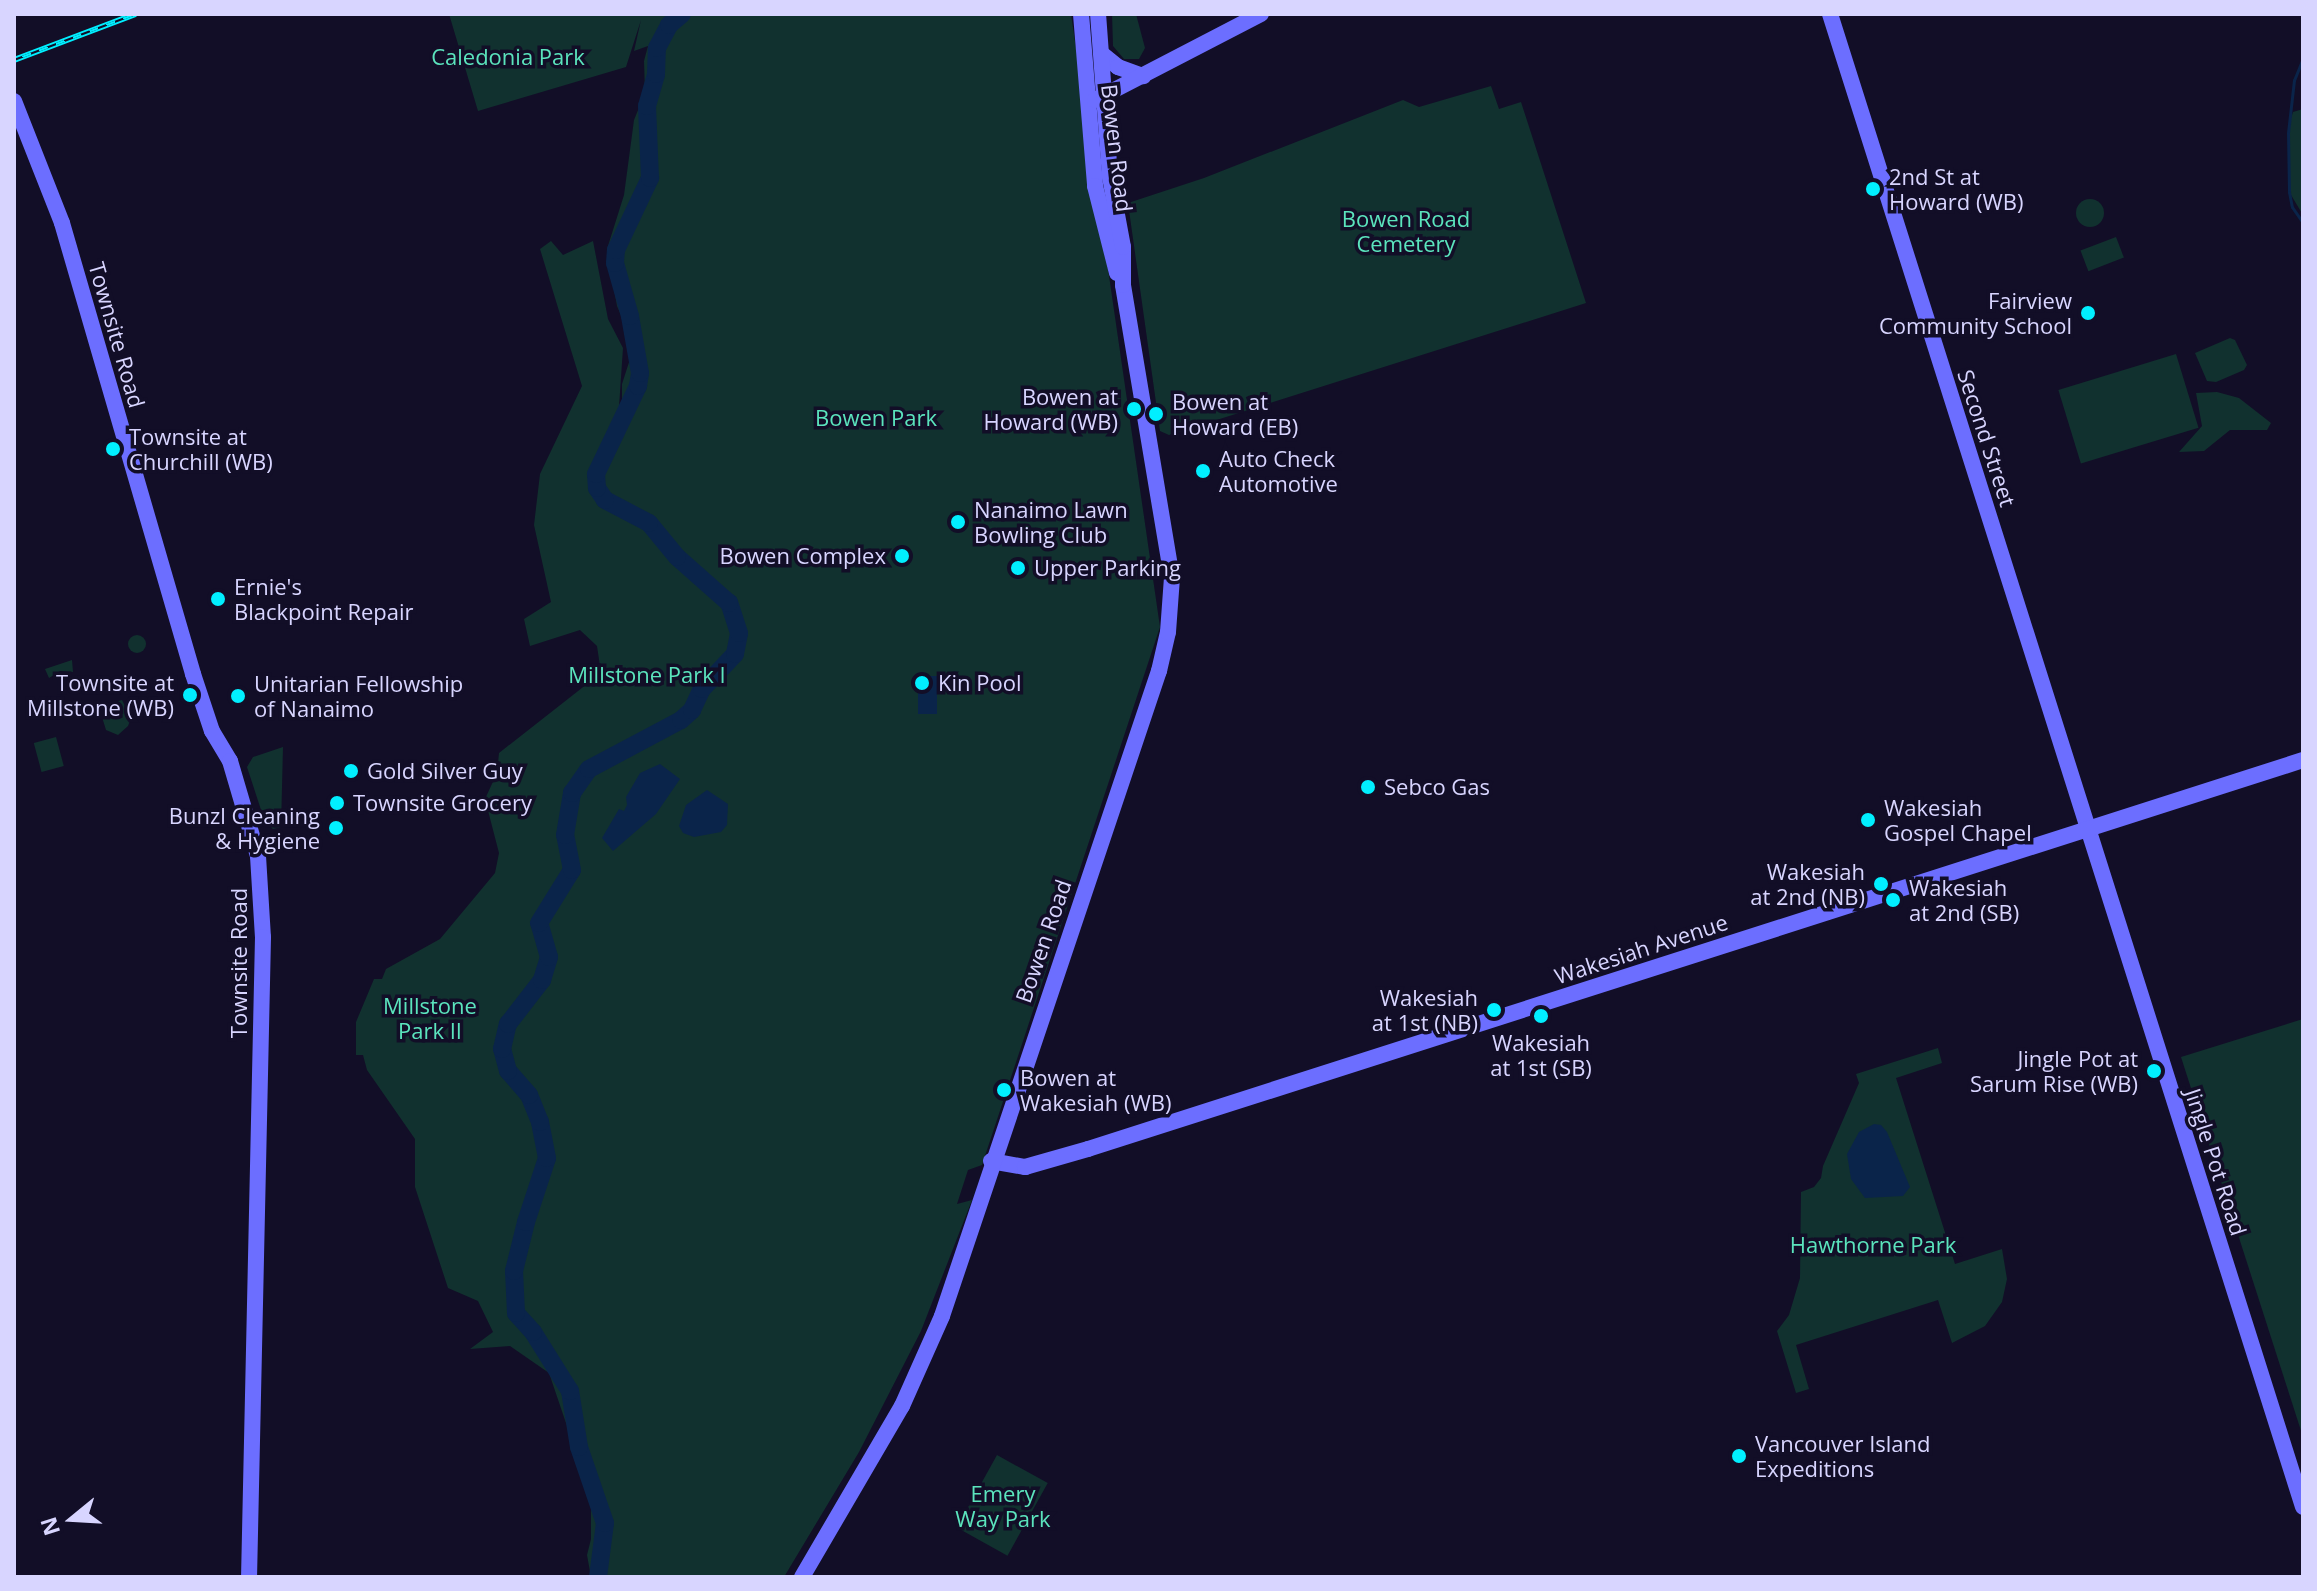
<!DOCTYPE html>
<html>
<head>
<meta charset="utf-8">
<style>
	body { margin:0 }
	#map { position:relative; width:2317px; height:1591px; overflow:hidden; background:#120e27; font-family:"Open Sans",sans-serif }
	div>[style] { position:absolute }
	.green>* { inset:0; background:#11312f; transform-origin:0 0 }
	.round { border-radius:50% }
	.water>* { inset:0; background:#0a244a; transform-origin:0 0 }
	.stream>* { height:3px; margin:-1.5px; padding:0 1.5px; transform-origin:1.5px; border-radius:1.5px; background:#0a244a }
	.river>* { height:18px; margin:-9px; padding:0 9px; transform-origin:9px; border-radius:9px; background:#0a244a }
	.secondary>* { height:16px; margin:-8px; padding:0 8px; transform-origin:8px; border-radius:8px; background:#6c6eff }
	.rail>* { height:6px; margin-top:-3px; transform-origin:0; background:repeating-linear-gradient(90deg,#120e27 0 9px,#01efff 0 18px); box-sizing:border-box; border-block:2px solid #01efff }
	.dots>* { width:22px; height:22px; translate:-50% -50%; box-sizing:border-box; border:4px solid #120e27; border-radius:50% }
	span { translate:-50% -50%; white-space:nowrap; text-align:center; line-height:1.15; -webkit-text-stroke:7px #120e27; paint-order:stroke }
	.park-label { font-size:22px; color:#5be4bd }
	.street-label { font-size:22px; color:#d8d5ff }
	.poi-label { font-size:22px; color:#d8d5ff }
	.left { translate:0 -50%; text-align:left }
	.right { translate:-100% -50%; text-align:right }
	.frame { position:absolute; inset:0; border:16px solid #d8d5ff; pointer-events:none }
	.north { position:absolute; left:32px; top:1479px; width:80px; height:80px; -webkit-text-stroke:6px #120e27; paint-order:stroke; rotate:252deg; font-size:22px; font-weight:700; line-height:32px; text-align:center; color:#d8d5ff }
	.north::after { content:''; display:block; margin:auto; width:28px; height:36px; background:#d8d5ff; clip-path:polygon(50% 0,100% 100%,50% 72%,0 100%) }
</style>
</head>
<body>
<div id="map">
	<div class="green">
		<i style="clip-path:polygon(449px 14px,1071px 14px,1160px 627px,982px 1165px,968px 1170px,957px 1204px,972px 1200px,921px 1331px,859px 1452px,784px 1577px,591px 1577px,587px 1555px,591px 1539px,591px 1508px,586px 1482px,549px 1373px,510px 1346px,470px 1349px,493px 1332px,478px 1301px,448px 1288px,415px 1187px,415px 1139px,367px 1070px,363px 1055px,356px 1055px,356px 1022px,374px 979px,382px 979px,386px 969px,440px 939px,495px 873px,499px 853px,485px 799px,497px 773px,499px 753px,601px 673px,597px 646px,580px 630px,530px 646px,524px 619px,551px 602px,534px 525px,540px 474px,582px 386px,540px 249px,551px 241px,563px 255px,593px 241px,608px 319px,623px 348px,619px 407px,622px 413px,622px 384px,631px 356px,630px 336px,617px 306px,607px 249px,624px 195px,634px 120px,645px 93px,644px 61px,648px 46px,634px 51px,641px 20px,626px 67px,478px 111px)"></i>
		<i style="clip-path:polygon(1112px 14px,1136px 14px,1145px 48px,1139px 59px,1124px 59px,1113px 46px)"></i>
		<i style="clip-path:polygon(1491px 86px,1499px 109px,1521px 102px,1586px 303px,1169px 435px,1160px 431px,1128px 203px,1204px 178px,1403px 100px,1419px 107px)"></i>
		<i style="clip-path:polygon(2303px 109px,2303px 215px,2288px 190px,2289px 124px,2293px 112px)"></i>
		<i class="round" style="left:2076px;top:199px;width:28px;height:28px"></i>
		<i style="left:2116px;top:237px;width:22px;height:38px;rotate:69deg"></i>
		<i style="clip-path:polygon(2230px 338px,2235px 340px,2247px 365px,2244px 370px,2216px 382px,2207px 381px,2195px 353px)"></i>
		<i style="left:2176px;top:354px;width:77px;height:123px;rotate:73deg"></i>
		<i style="clip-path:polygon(2217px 392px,2239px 398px,2271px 423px,2267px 430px,2230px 430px,2204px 451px,2179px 452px,2202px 426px,2196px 393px)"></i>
		<i class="round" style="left:128px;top:635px;width:18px;height:18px"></i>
		<i style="clip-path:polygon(72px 660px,73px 672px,60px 671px,49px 678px,45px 669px)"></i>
		<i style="clip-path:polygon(122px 700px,131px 718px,128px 726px,118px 735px,106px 730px,102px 717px,106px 715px,105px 705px)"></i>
		<i style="left:56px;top:737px;width:30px;height:23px;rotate:75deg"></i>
		<i style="clip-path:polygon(283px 747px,281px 827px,273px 829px,265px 822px,247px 767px,253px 757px)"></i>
		<i style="clip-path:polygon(2303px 1019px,2303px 1437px,2181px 1057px)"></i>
		<i style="clip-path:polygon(1938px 1048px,1942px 1063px,1896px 1078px,1955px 1264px,2002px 1249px,2007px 1279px,2002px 1302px,1985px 1326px,1952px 1343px,1938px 1300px,1796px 1345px,1809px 1389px,1796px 1393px,1777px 1331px,1789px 1315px,1800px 1278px,1801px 1192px,1814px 1187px,1821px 1178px,1823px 1166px,1859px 1083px,1856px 1074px)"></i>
		<i style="left:997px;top:1455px;width:58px;height:83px;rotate:29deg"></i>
	</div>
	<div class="water">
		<i style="left:918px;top:676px;width:19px;height:38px"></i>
		<i style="clip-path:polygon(660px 764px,680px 779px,656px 814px,613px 851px,602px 838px,619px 809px,624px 811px,627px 805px,626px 797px,640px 773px)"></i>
		<i style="clip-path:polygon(707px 790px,728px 804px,727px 825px,721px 832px,694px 837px,683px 833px,679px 826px,686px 805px)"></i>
		<i style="clip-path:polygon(1874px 1124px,1881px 1125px,1887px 1132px,1910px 1187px,1903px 1196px,1865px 1198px,1851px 1179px,1847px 1154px,1859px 1132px)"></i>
	</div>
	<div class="stream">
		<i style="left:2303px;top:58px;width:24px;rotate:112deg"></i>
		<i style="left:2294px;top:80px;width:53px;rotate:96.5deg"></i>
		<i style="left:2288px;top:133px;width:59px;rotate:89deg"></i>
		<i style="left:2289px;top:192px;width:15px;rotate:79deg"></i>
		<i style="left:2292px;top:207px;width:19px;rotate:55deg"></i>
	</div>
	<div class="river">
		<i style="left:598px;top:1577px;width:54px;rotate:-82.6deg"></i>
		<i style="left:605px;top:1523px;width:80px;rotate:-108.9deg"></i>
		<i style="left:579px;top:1447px;width:57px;rotate:-99.1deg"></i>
		<i style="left:570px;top:1391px;width:70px;rotate:-122.1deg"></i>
		<i style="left:533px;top:1332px;width:25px;rotate:-132deg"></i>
		<i style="left:516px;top:1313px;width:42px;rotate:-92.7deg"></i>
		<i style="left:514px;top:1271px;width:50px;rotate:-76.2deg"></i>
		<i style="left:526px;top:1222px;width:67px;rotate:-71.8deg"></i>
		<i style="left:547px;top:1158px;width:37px;rotate:-101deg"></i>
		<i style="left:540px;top:1122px;width:29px;rotate:-112deg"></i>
		<i style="left:529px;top:1095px;width:32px;rotate:-131deg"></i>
		<i style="left:508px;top:1071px;width:23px;rotate:-105deg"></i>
		<i style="left:502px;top:1049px;width:26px;rotate:-77deg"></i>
		<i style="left:508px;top:1024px;width:56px;rotate:-52.3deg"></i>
		<i style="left:542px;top:980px;width:24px;rotate:-73deg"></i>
		<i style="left:549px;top:957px;width:35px;rotate:-106deg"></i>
		<i style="left:539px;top:923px;width:62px;rotate:-58.1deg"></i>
		<i style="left:572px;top:870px;width:36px;rotate:-101deg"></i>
		<i style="left:565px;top:835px;width:43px;rotate:-80.5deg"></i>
		<i style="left:572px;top:793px;width:29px;rotate:-55deg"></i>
		<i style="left:589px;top:769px;width:104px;rotate:-28deg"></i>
		<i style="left:681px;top:720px;width:15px;rotate:-42deg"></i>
		<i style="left:692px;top:710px;width:23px;rotate:-65deg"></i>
		<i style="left:702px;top:689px;width:48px;rotate:-46.7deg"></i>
		<i style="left:735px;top:654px;width:21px;rotate:-79deg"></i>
		<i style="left:739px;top:633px;width:32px;rotate:-108deg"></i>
		<i style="left:729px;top:603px;width:69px;rotate:-138.5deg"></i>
		<i style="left:677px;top:557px;width:44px;rotate:-129.5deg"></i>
		<i style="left:649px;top:523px;width:50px;rotate:-152.4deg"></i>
		<i style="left:605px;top:500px;width:14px;rotate:-124deg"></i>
		<i style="left:597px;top:488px;width:14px;rotate:-94deg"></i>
		<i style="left:596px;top:474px;width:98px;rotate:-64.5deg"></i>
		<i style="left:638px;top:386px;width:13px;rotate:-81deg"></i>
		<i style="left:640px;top:373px;width:58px;rotate:-100deg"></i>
		<i style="left:630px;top:316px;width:55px;rotate:-105.8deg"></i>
		<i style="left:615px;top:263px;width:13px;rotate:-86deg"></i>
		<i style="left:616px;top:250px;width:80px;rotate:-64.7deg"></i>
		<i style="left:650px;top:178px;width:72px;rotate:-92.4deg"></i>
		<i style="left:647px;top:106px;width:33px;rotate:-74deg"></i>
		<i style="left:656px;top:74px;width:26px;rotate:-88deg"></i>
		<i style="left:657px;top:48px;width:26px;rotate:-62deg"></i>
		<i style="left:669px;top:25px;width:17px;rotate:-40deg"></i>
	</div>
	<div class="secondary">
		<i style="left:1081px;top:14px;width:173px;rotate:85.3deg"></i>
		<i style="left:1095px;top:186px;width:90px;rotate:75.8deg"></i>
		<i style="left:1830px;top:14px;width:1566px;rotate:72.42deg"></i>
		<i style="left:1102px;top:54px;width:21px;rotate:39deg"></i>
		<i style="left:1118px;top:67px;width:27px;rotate:20deg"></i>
		<i style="left:1095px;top:100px;width:187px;rotate:-27.4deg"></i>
		<i style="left:14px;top:101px;width:131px;rotate:68.5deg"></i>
		<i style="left:62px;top:223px;width:470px;rotate:73.8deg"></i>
		<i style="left:193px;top:674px;width:60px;rotate:71.6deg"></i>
		<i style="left:212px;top:731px;width:35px;rotate:59deg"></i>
		<i style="left:230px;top:761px;width:99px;rotate:73.6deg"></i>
		<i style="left:258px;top:856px;width:81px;rotate:86.5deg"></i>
		<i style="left:263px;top:937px;width:640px;rotate:91.25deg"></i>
		<i style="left:991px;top:1161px;width:35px;rotate:10deg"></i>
		<i style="left:1025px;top:1167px;width:66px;rotate:-15.9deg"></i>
		<i style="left:1088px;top:1149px;width:1276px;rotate:-17.75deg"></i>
		<i style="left:802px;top:1577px;width:198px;rotate:-59.7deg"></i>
		<i style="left:902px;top:1406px;width:98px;rotate:-66deg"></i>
		<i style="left:942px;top:1316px;width:681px;rotate:-71.41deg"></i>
		<i style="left:1159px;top:671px;width:40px;rotate:-77deg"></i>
		<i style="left:1168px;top:632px;width:54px;rotate:-85.8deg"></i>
		<i style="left:1172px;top:578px;width:297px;rotate:-99.5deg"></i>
		<i style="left:1123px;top:285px;width:38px;rotate:-90deg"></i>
		<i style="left:1123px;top:247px;width:71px;rotate:-100.5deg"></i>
		<i style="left:1110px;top:177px;width:163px;rotate:-94.2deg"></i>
	</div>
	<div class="rail">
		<i style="left:14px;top:60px;width:130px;rotate:-20.7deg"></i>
	</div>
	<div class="dots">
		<i style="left:1873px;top:189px;background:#01efff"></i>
		<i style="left:2088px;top:313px;background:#01efff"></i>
		<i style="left:1134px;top:409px;background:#01efff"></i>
		<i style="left:1156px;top:414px;background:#01efff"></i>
		<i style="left:113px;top:449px;background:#01efff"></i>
		<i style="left:1203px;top:471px;background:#01efff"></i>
		<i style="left:958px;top:522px;background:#01efff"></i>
		<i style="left:902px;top:556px;background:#01efff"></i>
		<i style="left:1018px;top:568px;background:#01efff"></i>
		<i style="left:218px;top:599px;background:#01efff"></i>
		<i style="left:922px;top:683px;background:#01efff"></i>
		<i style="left:190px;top:695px;background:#01efff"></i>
		<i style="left:238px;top:696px;background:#01efff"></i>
		<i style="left:351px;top:771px;background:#01efff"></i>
		<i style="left:1368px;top:787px;background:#01efff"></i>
		<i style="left:337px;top:803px;background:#01efff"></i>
		<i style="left:1868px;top:820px;background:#01efff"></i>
		<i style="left:336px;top:828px;background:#01efff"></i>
		<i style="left:1881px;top:884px;background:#01efff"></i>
		<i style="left:1893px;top:900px;background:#01efff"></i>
		<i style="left:1494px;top:1010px;background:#01efff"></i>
		<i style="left:1541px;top:1016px;background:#01efff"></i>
		<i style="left:2154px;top:1071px;background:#01efff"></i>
		<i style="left:1004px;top:1090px;background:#01efff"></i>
		<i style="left:1739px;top:1456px;background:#01efff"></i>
	</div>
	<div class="park-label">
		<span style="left:508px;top:57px">Caledonia Park</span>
		<span style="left:1406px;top:231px">Bowen Road<br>Cemetery</span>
		<span style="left:876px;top:418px">Bowen Park</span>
		<span style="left:647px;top:675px">Millstone Park I</span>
		<span style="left:430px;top:1018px">Millstone<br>Park II</span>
		<span style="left:1873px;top:1245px">Hawthorne Park</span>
		<span style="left:1003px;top:1506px">Emery<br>Way Park</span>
	</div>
	<div class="street-label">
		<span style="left:1117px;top:148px;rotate:83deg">Bowen Road</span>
		<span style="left:117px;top:335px;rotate:74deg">Townsite Road</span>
		<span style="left:1987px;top:438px;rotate:72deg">Second Street</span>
		<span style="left:1043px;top:941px;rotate:-71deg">Bowen Road</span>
		<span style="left:1641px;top:949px;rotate:-18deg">Wakesiah Avenue</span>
		<span style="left:239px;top:963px;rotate:-90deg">Townsite Road</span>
		<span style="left:2216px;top:1162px;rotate:72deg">Jingle Pot Road</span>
	</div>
	<div class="poi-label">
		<span class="left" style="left:1889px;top:189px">2nd St at<br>Howard (WB)</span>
		<span class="right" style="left:2072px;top:313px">Fairview<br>Community School</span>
		<span class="right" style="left:1118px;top:409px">Bowen at<br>Howard (WB)</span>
		<span class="left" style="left:1172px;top:414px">Bowen at<br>Howard (EB)</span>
		<span class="left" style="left:129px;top:449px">Townsite at<br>Churchill (WB)</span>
		<span class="left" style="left:1219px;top:471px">Auto Check<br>Automotive</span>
		<span class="left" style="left:974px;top:522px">Nanaimo Lawn<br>Bowling Club</span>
		<span class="right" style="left:886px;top:556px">Bowen Complex</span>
		<span class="left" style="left:1034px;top:568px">Upper Parking</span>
		<span class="left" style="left:234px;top:599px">Ernie's<br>Blackpoint Repair</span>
		<span class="right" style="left:174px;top:695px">Townsite at<br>Millstone (WB)</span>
		<span class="left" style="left:254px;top:696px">Unitarian Fellowship<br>of Nanaimo</span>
		<span class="left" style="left:938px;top:683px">Kin Pool</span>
		<span class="left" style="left:367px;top:771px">Gold Silver Guy</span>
		<span class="left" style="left:1384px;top:787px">Sebco Gas</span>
		<span class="left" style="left:353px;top:803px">Townsite Grocery</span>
		<span class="left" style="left:1884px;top:820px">Wakesiah<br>Gospel Chapel</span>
		<span class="right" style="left:320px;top:828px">Bunzl Cleaning<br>&amp; Hygiene</span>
		<span class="right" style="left:1865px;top:884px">Wakesiah<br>at 2nd (NB)</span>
		<span class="left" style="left:1909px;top:900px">Wakesiah<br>at 2nd (SB)</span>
		<span class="right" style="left:1478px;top:1010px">Wakesiah<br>at 1st (NB)</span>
		<span style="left:1541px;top:1055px">Wakesiah<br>at 1st (SB)</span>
		<span class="right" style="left:2138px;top:1071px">Jingle Pot at<br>Sarum Rise (WB)</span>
		<span class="left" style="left:1020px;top:1090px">Bowen at<br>Wakesiah (WB)</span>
		<span class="left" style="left:1755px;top:1456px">Vancouver Island<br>Expeditions</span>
	</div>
	<div class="frame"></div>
	<div class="north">N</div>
</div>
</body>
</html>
